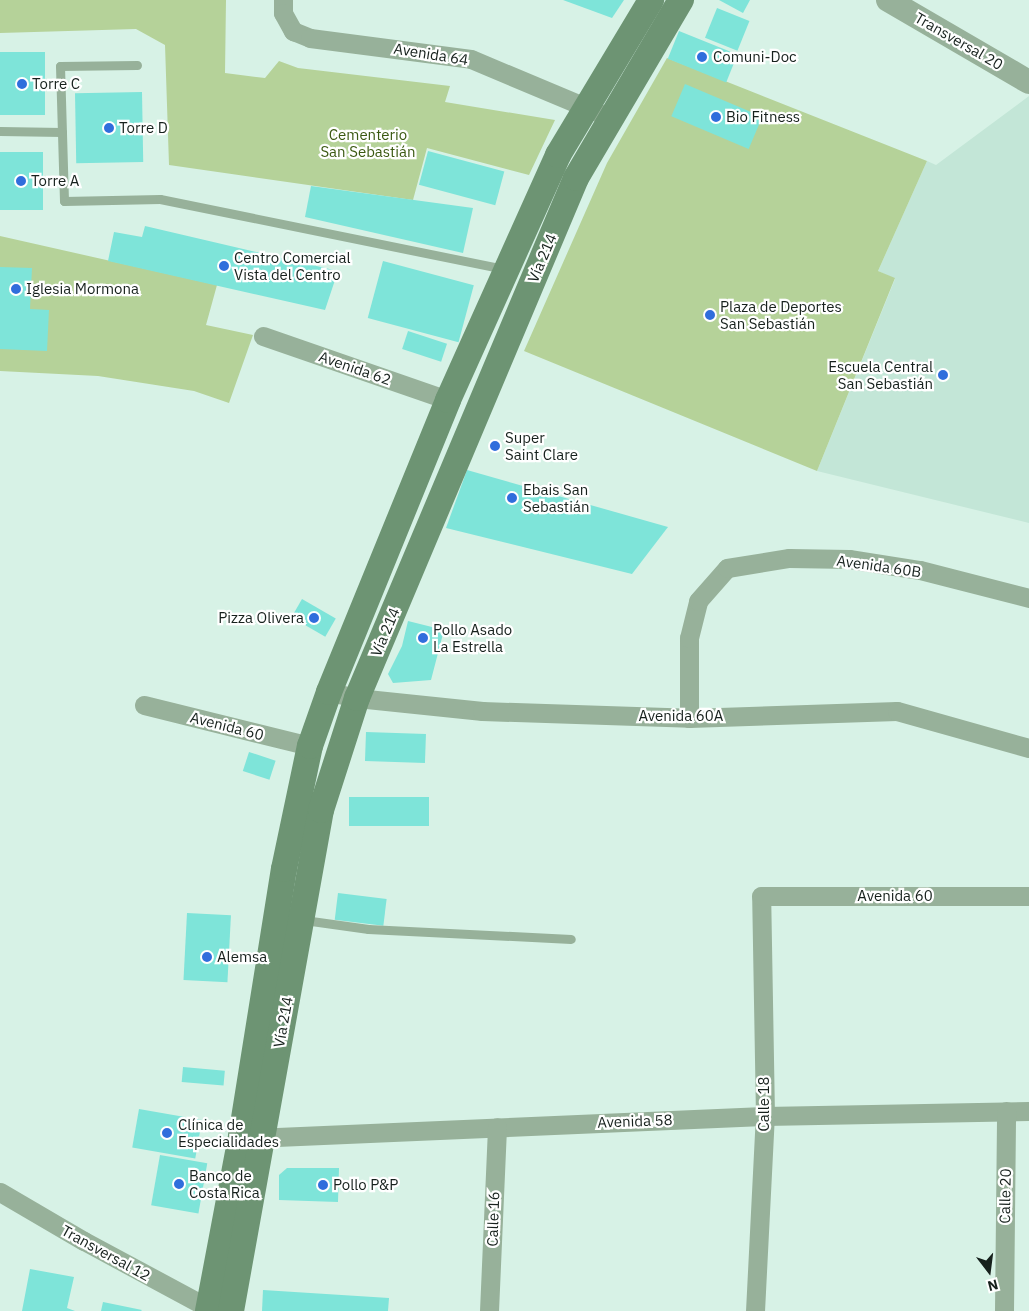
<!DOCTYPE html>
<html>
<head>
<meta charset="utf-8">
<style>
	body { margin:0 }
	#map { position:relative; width:1029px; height:1311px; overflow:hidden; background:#d7f2e6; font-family:"IBM Plex Sans",sans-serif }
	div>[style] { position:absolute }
	.built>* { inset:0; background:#c3e6d7 }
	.green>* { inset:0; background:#b5d299 }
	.building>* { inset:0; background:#7ee4d9; transform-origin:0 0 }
	.service>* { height:9px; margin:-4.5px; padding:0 4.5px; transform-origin:4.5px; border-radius:4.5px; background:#97b19a }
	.minor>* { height:19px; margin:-9.5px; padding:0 9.5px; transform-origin:9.5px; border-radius:9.5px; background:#97b19a }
	.tertiary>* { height:24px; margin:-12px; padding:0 12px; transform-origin:12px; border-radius:12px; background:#97b19a }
	.secondary>* { height:26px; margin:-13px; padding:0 13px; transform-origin:13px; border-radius:13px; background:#6d9473 }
	.dots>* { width:14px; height:14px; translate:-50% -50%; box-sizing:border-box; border:2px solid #fff; border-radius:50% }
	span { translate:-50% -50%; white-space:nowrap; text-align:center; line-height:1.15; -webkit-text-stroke:4.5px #fff; paint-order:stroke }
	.street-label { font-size:15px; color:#17211d }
	.poi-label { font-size:15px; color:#17211d }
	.left { translate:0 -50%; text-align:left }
	.right { translate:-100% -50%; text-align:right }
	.park-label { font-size:15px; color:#3b5912 }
	.north { position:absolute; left:964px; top:1246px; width:50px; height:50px; -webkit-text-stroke:4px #fff; paint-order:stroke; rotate:165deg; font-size:14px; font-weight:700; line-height:20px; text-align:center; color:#17211d }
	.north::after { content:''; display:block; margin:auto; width:18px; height:22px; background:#17211d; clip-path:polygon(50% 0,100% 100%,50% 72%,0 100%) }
</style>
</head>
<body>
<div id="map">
	<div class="built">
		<i style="clip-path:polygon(1029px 96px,1029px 523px,817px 471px,895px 279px,878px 271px,927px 161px,936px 165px)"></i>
	</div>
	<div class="green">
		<i style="clip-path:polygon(0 0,226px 0,225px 73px,265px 78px,279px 61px,298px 68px,450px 86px,445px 102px,555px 120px,529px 175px,427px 148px,413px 200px,169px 165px,165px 45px,136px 29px,0 33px)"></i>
		<i style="clip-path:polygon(667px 58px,927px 161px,878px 271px,895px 278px,817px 471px,524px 351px,607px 163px)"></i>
		<i style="clip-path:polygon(0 236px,217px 285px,206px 325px,253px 335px,229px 403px,194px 391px,98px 376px,0 371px)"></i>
	</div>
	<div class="building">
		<i style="clip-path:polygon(563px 0,624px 0,612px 18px)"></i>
		<i style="clip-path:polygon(719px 0,750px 0,743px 13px)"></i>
		<i style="left:717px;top:8px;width:35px;height:32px;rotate:22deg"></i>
		<i style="left:679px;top:31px;width:63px;height:30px;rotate:22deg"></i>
		<i style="left:0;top:52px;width:45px;height:63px"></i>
		<i style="left:685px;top:84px;width:84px;height:35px;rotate:23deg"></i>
		<i style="left:142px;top:92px;width:70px;height:67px;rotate:89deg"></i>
		<i style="left:428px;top:151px;width:79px;height:35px;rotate:15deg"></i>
		<i style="left:0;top:152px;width:43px;height:58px"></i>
		<i style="clip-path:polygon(311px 186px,473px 208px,463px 253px,305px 217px)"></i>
		<i style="clip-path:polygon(145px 226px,338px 271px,325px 310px,108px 261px,114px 232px,142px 237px)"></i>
		<i style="left:383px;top:261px;width:94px;height:59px;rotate:15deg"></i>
		<i style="clip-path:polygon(0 267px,32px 268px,30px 309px,49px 310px,47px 351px,0 349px)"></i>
		<i style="left:408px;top:331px;width:41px;height:19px;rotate:18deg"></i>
		<i style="clip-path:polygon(467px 470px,668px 527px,632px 574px,446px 528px)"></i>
		<i style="left:302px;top:599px;width:39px;height:21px;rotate:30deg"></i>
		<i style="clip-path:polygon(408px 621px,444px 630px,431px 680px,393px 683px,388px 674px,402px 646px)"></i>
		<i style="left:366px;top:732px;width:60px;height:29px;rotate:2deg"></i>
		<i style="left:249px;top:752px;width:28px;height:20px;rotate:18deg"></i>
		<i style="left:349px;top:797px;width:80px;height:29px"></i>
		<i style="left:338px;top:893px;width:49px;height:27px;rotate:7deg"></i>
		<i style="left:187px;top:913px;width:44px;height:67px;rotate:3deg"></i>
		<i style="left:183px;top:1067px;width:42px;height:15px;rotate:5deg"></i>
		<i style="left:139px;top:1109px;width:64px;height:39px;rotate:10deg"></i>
		<i style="left:160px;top:1155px;width:48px;height:51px;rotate:10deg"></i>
		<i style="clip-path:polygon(287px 1168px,339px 1168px,338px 1202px,279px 1200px,279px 1175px)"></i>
		<i style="clip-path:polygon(30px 1269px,74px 1277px,67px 1308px,75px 1311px,22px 1311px)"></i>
		<i style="clip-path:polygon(263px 1290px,389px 1298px,388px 1311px,262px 1311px)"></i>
		<i style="clip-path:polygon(103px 1302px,142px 1310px,141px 1311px,101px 1311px)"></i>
	</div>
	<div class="service">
		<i style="left:137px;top:65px;width:77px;rotate:179.3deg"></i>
		<i style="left:60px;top:66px;width:135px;rotate:88.3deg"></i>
		<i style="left:64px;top:201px;width:96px;rotate:-1.2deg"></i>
		<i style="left:160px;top:199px;width:352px;rotate:11.5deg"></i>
		<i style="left:0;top:131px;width:62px;rotate:0.9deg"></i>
		<i style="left:304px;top:920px;width:65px;rotate:8deg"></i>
		<i style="left:368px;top:929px;width:203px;rotate:2.8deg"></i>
	</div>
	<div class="minor">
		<i style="left:283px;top:0;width:13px;rotate:90deg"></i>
		<i style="left:283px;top:13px;width:21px;rotate:61deg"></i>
		<i style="left:293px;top:31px;width:18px;rotate:22deg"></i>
		<i style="left:310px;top:38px;width:162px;rotate:7.4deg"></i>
		<i style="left:471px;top:59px;width:137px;rotate:22.8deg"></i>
		<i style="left:263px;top:336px;width:196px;rotate:19.1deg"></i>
		<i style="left:329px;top:692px;width:29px;rotate:12deg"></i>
		<i style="left:357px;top:698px;width:126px;rotate:5.9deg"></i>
		<i style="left:482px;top:711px;width:207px;rotate:1.9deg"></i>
		<i style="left:689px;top:718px;width:208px;rotate:-1.9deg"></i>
		<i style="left:897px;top:711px;width:137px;rotate:15.7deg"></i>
		<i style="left:144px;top:705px;width:171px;rotate:13.9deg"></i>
		<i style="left:689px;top:718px;width:80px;rotate:-90deg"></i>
		<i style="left:689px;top:638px;width:38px;rotate:-76deg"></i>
		<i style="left:698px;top:601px;width:44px;rotate:-48.7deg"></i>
		<i style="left:727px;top:568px;width:63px;rotate:-9.2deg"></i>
		<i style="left:789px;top:558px;width:60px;rotate:1deg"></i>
		<i style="left:849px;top:559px;width:72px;rotate:8.8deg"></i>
		<i style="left:920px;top:570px;width:113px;rotate:14.4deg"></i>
		<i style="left:251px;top:1138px;width:514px;rotate:-2.45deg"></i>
		<i style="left:765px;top:1116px;width:264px;rotate:-1.1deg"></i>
		<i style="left:0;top:1192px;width:97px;rotate:30.3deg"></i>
		<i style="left:84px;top:1241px;width:148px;rotate:28.3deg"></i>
		<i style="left:489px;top:1311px;width:184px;rotate:-87.5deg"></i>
		<i style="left:755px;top:1311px;width:195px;rotate:-87.1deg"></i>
		<i style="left:765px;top:1116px;width:220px;rotate:-91deg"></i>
		<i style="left:761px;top:896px;width:268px"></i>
		<i style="left:1004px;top:1311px;width:200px;rotate:-89.4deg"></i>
	</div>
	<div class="tertiary">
		<i style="left:888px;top:0;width:163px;rotate:30.2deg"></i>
	</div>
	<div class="secondary">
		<i style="left:208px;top:1311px;width:177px;rotate:-79.3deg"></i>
		<i style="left:241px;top:1137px;width:271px;rotate:-80.9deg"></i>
		<i style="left:284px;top:869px;width:126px;rotate:-78.1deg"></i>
		<i style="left:310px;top:746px;width:57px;rotate:-70.6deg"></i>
		<i style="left:329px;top:692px;width:315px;rotate:-67.8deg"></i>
		<i style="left:448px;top:400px;width:269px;rotate:-65.8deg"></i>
		<i style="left:558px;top:155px;width:181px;rotate:-59deg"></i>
		<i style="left:231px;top:1311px;width:509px;rotate:-79.82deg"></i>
		<i style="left:321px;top:810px;width:118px;rotate:-72.2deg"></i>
		<i style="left:357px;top:698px;width:564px;rotate:-67.16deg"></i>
		<i style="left:576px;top:178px;width:207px;rotate:-59.5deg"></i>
	</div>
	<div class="dots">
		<i style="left:702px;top:57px;background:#306edc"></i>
		<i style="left:22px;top:84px;background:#306edc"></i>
		<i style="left:716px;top:117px;background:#306edc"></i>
		<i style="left:109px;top:128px;background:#306edc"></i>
		<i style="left:21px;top:181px;background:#306edc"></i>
		<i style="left:224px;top:266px;background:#306edc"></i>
		<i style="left:16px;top:289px;background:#306edc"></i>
		<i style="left:710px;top:315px;background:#306edc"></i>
		<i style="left:943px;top:375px;background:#306edc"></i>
		<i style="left:495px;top:446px;background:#306edc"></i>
		<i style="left:512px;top:498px;background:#306edc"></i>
		<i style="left:314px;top:618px;background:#306edc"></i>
		<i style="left:423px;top:638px;background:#306edc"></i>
		<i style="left:207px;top:957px;background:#306edc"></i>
		<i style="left:167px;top:1133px;background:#306edc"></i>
		<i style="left:179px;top:1184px;background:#306edc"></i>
		<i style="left:323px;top:1185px;background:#306edc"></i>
	</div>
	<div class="street-label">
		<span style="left:959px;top:41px;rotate:30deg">Transversal 20</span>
		<span style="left:431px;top:54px;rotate:9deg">Avenida 64</span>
		<span style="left:542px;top:258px;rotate:-67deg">Vía 214</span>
		<span style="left:355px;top:368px;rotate:19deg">Avenida 62</span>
		<span style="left:879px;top:566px;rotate:8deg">Avenida 60B</span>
		<span style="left:385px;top:632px;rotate:-67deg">Vía 214</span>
		<span style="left:681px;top:716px">Avenida 60A</span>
		<span style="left:227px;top:726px;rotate:14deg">Avenida 60</span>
		<span style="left:895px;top:896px">Avenida 60</span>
		<span style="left:283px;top:1022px;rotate:-80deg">Vía 214</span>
		<span style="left:764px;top:1104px;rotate:-90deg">Calle 18</span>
		<span style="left:635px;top:1121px;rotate:-2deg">Avenida 58</span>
		<span style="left:1005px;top:1196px;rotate:-89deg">Calle 20</span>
		<span style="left:493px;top:1219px;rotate:-88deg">Calle 16</span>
		<span style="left:106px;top:1253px;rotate:29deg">Transversal 12</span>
	</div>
	<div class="poi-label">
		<span class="left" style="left:713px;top:57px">Comuni-Doc</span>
		<span class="left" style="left:32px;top:84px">Torre C</span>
		<span class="left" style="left:726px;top:117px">Bio Fitness</span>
		<span class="left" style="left:119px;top:128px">Torre D</span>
		<span class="left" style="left:31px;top:181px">Torre A</span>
		<span class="left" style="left:234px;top:266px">Centro Comercial<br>Vista del Centro</span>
		<span class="left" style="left:26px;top:289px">Iglesia Mormona</span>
		<span class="left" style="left:720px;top:315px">Plaza de Deportes<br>San Sebastián</span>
		<span class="right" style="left:933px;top:375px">Escuela Central<br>San Sebastián</span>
		<span class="left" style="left:505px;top:446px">Super<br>Saint Clare</span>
		<span class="left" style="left:523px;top:498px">Ebais San<br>Sebastián</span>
		<span class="right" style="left:304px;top:618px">Pizza Olivera</span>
		<span class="left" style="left:433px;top:638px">Pollo Asado<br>La Estrella</span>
		<span class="left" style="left:217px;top:957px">Alemsa</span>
		<span class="left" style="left:178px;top:1133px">Clínica de<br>Especialidades</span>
		<span class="left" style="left:189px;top:1184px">Banco de<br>Costa Rica</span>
		<span class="left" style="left:333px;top:1185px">Pollo P&amp;P</span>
	</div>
	<div class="park-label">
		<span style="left:368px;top:143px">Cementerio<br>San Sebastián</span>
	</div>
	<div class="north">N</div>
</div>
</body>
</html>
